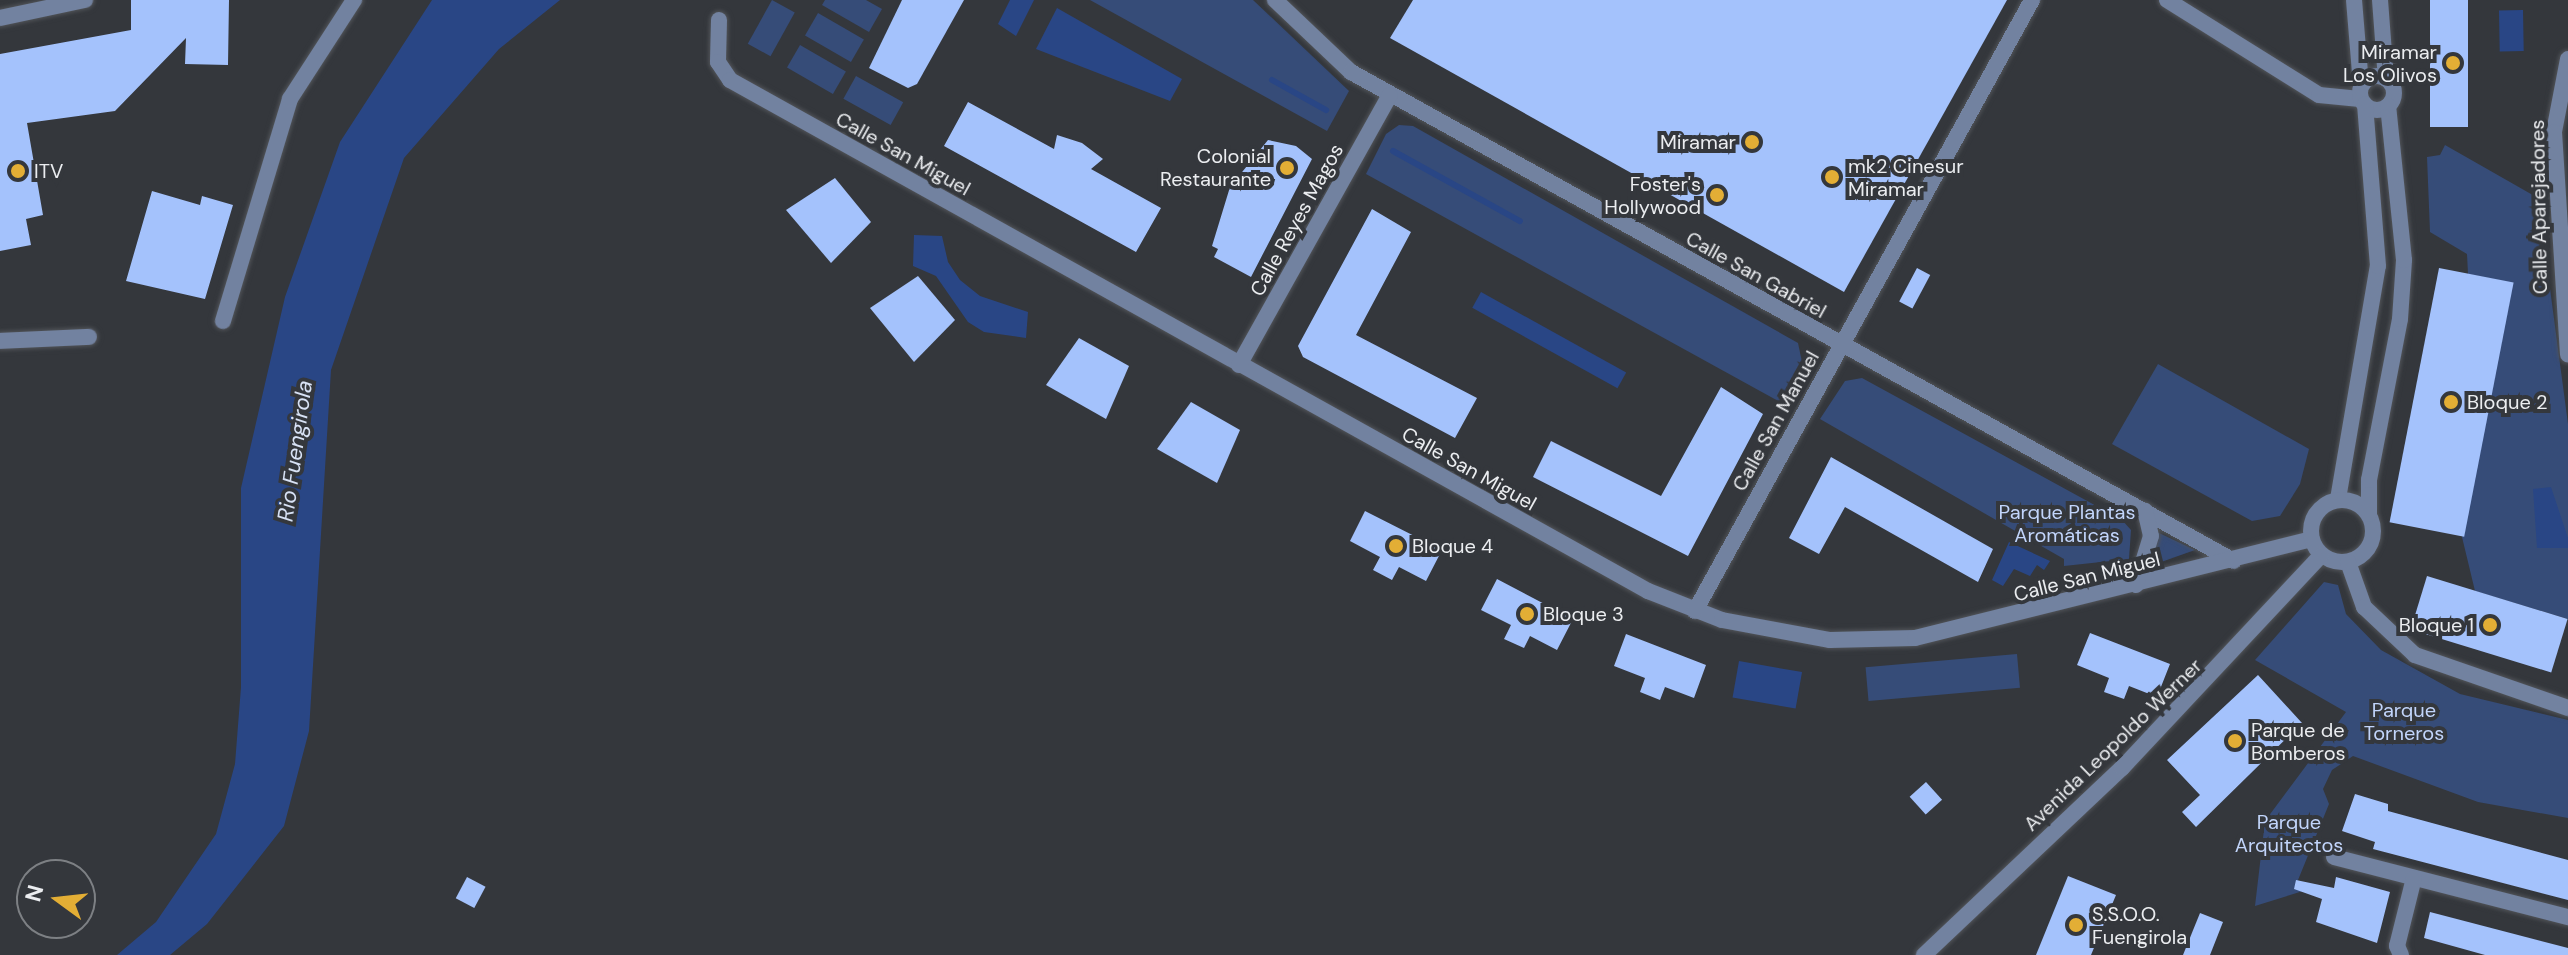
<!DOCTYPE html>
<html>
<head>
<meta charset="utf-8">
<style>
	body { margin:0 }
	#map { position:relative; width:2568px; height:955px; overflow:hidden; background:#34373c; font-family:"DM Sans",sans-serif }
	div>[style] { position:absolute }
	.green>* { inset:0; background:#364c78; transform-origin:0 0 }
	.water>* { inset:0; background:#294685; transform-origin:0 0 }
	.stream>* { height:6px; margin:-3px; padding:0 3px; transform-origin:3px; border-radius:3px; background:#294685 }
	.building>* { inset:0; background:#a4c2fc; transform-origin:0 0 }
	.roads { filter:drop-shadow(0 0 2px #515459) drop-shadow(0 0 2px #515459) }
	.minor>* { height:16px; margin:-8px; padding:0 8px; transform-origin:8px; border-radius:8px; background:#7282a0 }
	.minor>.ring { margin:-8px; padding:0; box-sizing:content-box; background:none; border:16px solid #7282a0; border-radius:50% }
	.tertiary>* { height:16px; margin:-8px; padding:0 8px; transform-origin:8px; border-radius:8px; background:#7282a0 }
	.dots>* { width:22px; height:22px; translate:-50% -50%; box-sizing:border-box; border:4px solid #34373c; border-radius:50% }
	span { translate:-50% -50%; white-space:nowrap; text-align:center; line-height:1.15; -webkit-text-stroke:8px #34373c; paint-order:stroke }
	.poi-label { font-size:20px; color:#ebedf0 }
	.right { translate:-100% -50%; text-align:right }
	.left { translate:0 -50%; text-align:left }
	.street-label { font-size:20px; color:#ebedf0 }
	.park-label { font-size:20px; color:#c2d5fb }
	.water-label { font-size:22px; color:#d8e2f5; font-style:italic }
	.north { position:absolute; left:16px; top:859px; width:80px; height:80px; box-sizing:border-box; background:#34373c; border:2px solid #7d8084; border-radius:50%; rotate:285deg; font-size:22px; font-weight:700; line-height:32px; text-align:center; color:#ebedf0 }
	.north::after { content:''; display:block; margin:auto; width:28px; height:36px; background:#e3ae35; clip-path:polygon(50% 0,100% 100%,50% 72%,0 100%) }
</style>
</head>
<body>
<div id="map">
	<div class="green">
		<i style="left:772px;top:0;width:26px;height:50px;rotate:29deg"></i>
		<i style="clip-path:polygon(825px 0,866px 0,882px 9px,869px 32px,822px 5px)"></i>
		<i style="clip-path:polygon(1090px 0,1253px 0,1349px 91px,1327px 131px)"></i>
		<i style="left:818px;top:13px;width:53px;height:26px;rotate:30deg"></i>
		<i style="left:800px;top:45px;width:53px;height:26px;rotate:30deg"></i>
		<i style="left:856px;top:76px;width:54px;height:26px;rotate:29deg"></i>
		<i style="clip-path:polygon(1399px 125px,1413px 126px,1798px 343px,1802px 362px,1780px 402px,1366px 174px,1386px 134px)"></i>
		<i style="clip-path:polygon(2445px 145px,2538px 198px,2568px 424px,2568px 619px,2475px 591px,2462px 537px,2513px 283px,2468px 274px,2467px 254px,2430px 232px,2427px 157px,2440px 155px)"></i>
		<i style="clip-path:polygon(2158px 364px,2309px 449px,2300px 484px,2280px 516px,2252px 521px,2112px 444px)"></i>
		<i style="clip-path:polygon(1862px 378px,2122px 520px,2131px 530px,2129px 559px,2064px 566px,2064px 559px,1820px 419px,1845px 381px)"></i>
		<i style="clip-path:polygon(2157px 532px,2195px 550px,2150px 566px)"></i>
		<i style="clip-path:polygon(2324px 582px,2338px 585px,2346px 614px,2381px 650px,2460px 694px,2568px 720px,2568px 818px,2478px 802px,2353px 756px,2332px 770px,2323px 789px,2329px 804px,2298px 880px,2303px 891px,2255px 906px,2265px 821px,2346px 712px,2255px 660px)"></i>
		<i style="left:2017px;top:654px;width:34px;height:152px;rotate:85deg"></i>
	</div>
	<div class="water">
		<i style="clip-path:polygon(432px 0,560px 0,499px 49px,404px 158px,331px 370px,309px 731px,284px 826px,207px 924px,170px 955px,117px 955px,156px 922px,216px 834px,235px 764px,241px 687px,241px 488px,285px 297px,340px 142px)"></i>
		<i style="clip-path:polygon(1010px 0,1034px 0,1016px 36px,998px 24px)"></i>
		<i style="clip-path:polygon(1057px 8px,1182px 79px,1170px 101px,1036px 49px)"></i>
		<i style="left:2523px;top:10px;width:41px;height:24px;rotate:89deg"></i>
		<i style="clip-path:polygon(914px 235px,942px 236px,948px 262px,960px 280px,980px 296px,1028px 312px,1026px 338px,984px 332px,968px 322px,936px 276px,913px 266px)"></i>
		<i style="left:1481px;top:292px;width:166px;height:18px;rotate:29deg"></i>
		<i style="clip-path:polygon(2551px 487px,2568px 538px,2568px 548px,2537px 548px,2533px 489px)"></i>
		<i style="clip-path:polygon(2009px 542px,2050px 561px,2044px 570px,2037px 565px,2030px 576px,2014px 569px,2003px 586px,1992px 580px)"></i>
		<i style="left:1739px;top:661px;width:64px;height:37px;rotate:10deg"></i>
	</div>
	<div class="stream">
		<i style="left:1272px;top:80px;width:62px;rotate:29.1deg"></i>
		<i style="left:1393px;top:151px;width:145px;rotate:28.9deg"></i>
	</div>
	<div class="building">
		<i style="clip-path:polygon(131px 0,229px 0,228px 65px,185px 64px,186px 38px,115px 111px,27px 123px,43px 215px,26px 219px,31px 245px,0 251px,0 54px,131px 30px)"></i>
		<i style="clip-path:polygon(902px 0,964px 0,917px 84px,908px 88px,869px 68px)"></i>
		<i style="clip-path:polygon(1413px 0,2007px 0,1844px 292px,1390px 38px)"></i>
		<i style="left:2430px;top:0;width:38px;height:127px"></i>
		<i style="clip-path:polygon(968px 102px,1054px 149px,1057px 135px,1082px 143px,1103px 159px,1091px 169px,1161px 208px,1136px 252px,944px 146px)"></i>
		<i style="clip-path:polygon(1268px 140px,1296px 146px,1312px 159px,1251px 277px,1214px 257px,1218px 249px,1212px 246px,1230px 187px)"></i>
		<i style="clip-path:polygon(835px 178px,871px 222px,831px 263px,786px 210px)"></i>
		<i style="clip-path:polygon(152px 191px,200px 205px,202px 196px,233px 205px,205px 299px,126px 281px)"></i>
		<i style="clip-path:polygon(1372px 209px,1411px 232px,1356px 335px,1477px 398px,1455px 438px,1303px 357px,1298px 346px)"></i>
		<i style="left:1917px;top:268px;width:15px;height:38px;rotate:28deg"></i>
		<i style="left:2439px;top:268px;width:76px;height:259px;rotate:11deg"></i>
		<i style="clip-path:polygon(918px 276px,955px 320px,914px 362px,870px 308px)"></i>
		<i style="clip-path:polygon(1079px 338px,1129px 366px,1106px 419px,1046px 385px)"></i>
		<i style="clip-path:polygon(1721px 387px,1763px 414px,1688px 556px,1533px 477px,1551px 441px,1661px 496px)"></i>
		<i style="clip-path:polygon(1191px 402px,1240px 430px,1217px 483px,1157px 449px)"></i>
		<i style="clip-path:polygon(1831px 457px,1993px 549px,1978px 582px,1845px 507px,1819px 554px,1789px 538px)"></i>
		<i style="clip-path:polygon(1365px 511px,1442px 550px,1426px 581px,1399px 567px,1392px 580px,1373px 570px,1380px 557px,1350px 541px)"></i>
		<i style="left:2427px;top:576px;width:147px;height:56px;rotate:17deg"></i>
		<i style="clip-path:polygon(1497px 579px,1573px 619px,1557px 650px,1530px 636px,1524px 648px,1504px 639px,1511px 625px,1481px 610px)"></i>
		<i style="clip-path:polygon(2090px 633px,2170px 664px,2157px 697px,2129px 686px,2124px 699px,2104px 692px,2109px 678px,2077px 665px)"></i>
		<i style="clip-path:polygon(1626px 634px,1706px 665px,1694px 698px,1665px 687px,1660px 700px,1640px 692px,1645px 678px,1614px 666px)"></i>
		<i style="clip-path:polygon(2258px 675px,2302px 723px,2196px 827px,2182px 812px,2200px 795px,2167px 760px)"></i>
		<i style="left:1926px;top:782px;width:24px;height:22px;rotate:48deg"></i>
		<i style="clip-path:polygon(2355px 794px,2388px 804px,2388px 811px,2568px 860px,2568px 900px,2373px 849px,2375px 842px,2342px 831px)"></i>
		<i style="clip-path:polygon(2068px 876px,2116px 895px,2091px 955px,2036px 955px)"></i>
		<i style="left:467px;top:877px;width:21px;height:24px;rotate:28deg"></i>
		<i style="clip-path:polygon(2336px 877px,2390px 892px,2377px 943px,2316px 922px,2322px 899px,2294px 889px,2296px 880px,2334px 888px)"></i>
		<i style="clip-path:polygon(2430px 912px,2568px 948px,2568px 955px,2485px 955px,2424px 938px)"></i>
		<i style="clip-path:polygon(2200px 913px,2223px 922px,2210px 955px,2183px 955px)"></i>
	</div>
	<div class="roads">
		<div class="minor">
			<i style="left:1275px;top:0;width:105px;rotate:43.5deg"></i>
			<i style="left:1351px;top:72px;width:1009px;rotate:28.98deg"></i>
			<i style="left:2167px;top:0;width:179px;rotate:32deg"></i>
			<i style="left:2319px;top:95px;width:41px;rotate:5.6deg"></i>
			<i style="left:2354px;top:0;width:86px;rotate:85.3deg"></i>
			<i style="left:2380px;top:0;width:79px;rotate:85.7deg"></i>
			<i style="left:0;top:18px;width:87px;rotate:-12deg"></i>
			<i style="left:719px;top:20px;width:42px;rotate:91.4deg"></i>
			<i style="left:718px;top:62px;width:22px;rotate:56deg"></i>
			<i style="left:730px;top:80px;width:1051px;rotate:29.1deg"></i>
			<i style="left:1648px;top:591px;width:79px;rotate:21.4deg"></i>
			<i style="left:1722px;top:620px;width:110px;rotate:10.5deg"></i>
			<i style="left:1830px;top:640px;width:85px;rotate:-1.3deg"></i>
			<i style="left:1915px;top:638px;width:409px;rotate:-14deg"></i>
			<i style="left:2568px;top:59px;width:74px;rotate:100.9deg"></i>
			<i style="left:2554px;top:132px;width:223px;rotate:86.4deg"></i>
			<i class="ring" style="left:2360px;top:76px;width:18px;height:18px"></i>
			<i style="left:223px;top:321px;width:232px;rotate:-73.2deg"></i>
			<i style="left:290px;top:99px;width:118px;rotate:-57.1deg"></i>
			<i style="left:0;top:341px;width:89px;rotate:-2.6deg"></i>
			<i style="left:1239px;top:365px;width:309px;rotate:-60.8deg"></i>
			<i style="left:2338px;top:499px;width:236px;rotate:-80.3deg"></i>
			<i style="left:2378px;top:266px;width:162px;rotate:-94.6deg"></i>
			<i class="ring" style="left:2311px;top:500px;width:46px;height:46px"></i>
			<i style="left:2369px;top:514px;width:34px;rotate:-90deg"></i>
			<i style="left:2369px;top:480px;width:164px;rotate:-79.1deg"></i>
			<i style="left:2400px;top:319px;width:59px;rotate:-86.1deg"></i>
			<i style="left:2404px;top:260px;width:155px;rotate:-95.9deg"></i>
			<i style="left:2348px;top:562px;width:48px;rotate:70.4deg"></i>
			<i style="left:2364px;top:607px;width:70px;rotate:43.3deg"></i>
			<i style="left:2415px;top:655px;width:162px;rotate:19.1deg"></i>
			<i style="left:2136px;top:585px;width:51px;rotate:-73deg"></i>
			<i style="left:2151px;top:536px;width:26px;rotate:-103deg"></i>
			<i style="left:1695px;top:611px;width:698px;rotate:-61.12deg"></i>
			<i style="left:2334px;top:857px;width:242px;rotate:14.4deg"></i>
			<i style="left:2401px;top:955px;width:10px;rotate:-114deg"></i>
			<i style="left:2397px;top:946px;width:70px;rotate:-76deg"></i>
		</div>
		<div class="tertiary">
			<i style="left:1924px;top:955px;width:272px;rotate:-43.4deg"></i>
			<i style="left:2122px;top:768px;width:291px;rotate:-46.9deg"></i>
		</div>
	</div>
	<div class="dots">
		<i style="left:2453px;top:63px;background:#e3ae35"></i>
		<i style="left:1752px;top:142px;background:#e3ae35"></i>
		<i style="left:1287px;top:168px;background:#e3ae35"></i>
		<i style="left:18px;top:171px;background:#e3ae35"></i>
		<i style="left:1832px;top:177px;background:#e3ae35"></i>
		<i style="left:1717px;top:195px;background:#e3ae35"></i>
		<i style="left:2451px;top:402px;background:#e3ae35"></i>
		<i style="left:1396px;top:546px;background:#e3ae35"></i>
		<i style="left:1527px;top:614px;background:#e3ae35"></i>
		<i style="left:2490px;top:625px;background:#e3ae35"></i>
		<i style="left:2235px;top:741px;background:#e3ae35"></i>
		<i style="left:2076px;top:925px;background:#e3ae35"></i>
	</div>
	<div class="poi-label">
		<span class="right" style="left:2437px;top:64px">Miramar<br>Los Olivos</span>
		<span class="right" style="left:1736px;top:142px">Miramar</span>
		<span class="right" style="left:1271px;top:168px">Colonial<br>Restaurante</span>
		<span class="left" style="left:1848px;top:178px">mk2 Cinesur<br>Miramar</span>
		<span class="left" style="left:34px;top:171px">ITV</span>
		<span class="right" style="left:1701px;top:196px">Foster's<br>Hollywood</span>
		<span class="left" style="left:2467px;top:402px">Bloque 2</span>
		<span class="left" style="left:1412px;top:546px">Bloque 4</span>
		<span class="left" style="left:1543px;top:614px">Bloque 3</span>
		<span class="right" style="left:2474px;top:625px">Bloque 1</span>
		<span class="left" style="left:2251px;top:742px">Parque de<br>Bomberos</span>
		<span class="left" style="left:2092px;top:926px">S.S.O.O.<br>Fuengirola</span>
	</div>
	<div class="street-label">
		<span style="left:903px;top:154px;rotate:29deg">Calle San Miguel</span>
		<span style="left:2539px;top:207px;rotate:-91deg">Calle Aparejadores</span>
		<span style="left:1297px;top:220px;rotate:-61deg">Calle Reyes Magos</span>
		<span style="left:1756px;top:275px;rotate:29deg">Calle San Gabriel</span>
		<span style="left:1776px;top:421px;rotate:-61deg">Calle San Manuel</span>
		<span style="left:1469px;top:469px;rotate:29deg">Calle San Miguel</span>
		<span style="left:2087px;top:577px;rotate:-14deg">Calle San Miguel</span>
		<span style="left:2113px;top:745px;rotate:-44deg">Avenida Leopoldo Werner</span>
	</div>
	<div class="park-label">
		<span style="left:2067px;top:524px">Parque Plantas<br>Aromáticas</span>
		<span style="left:2404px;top:722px">Parque<br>Torneros</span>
		<span style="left:2289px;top:834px">Parque<br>Arquitectos</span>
	</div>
	<div class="water-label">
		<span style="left:295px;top:451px;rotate:-82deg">Rio Fuengirola</span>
	</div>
	<div class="north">N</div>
</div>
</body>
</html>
